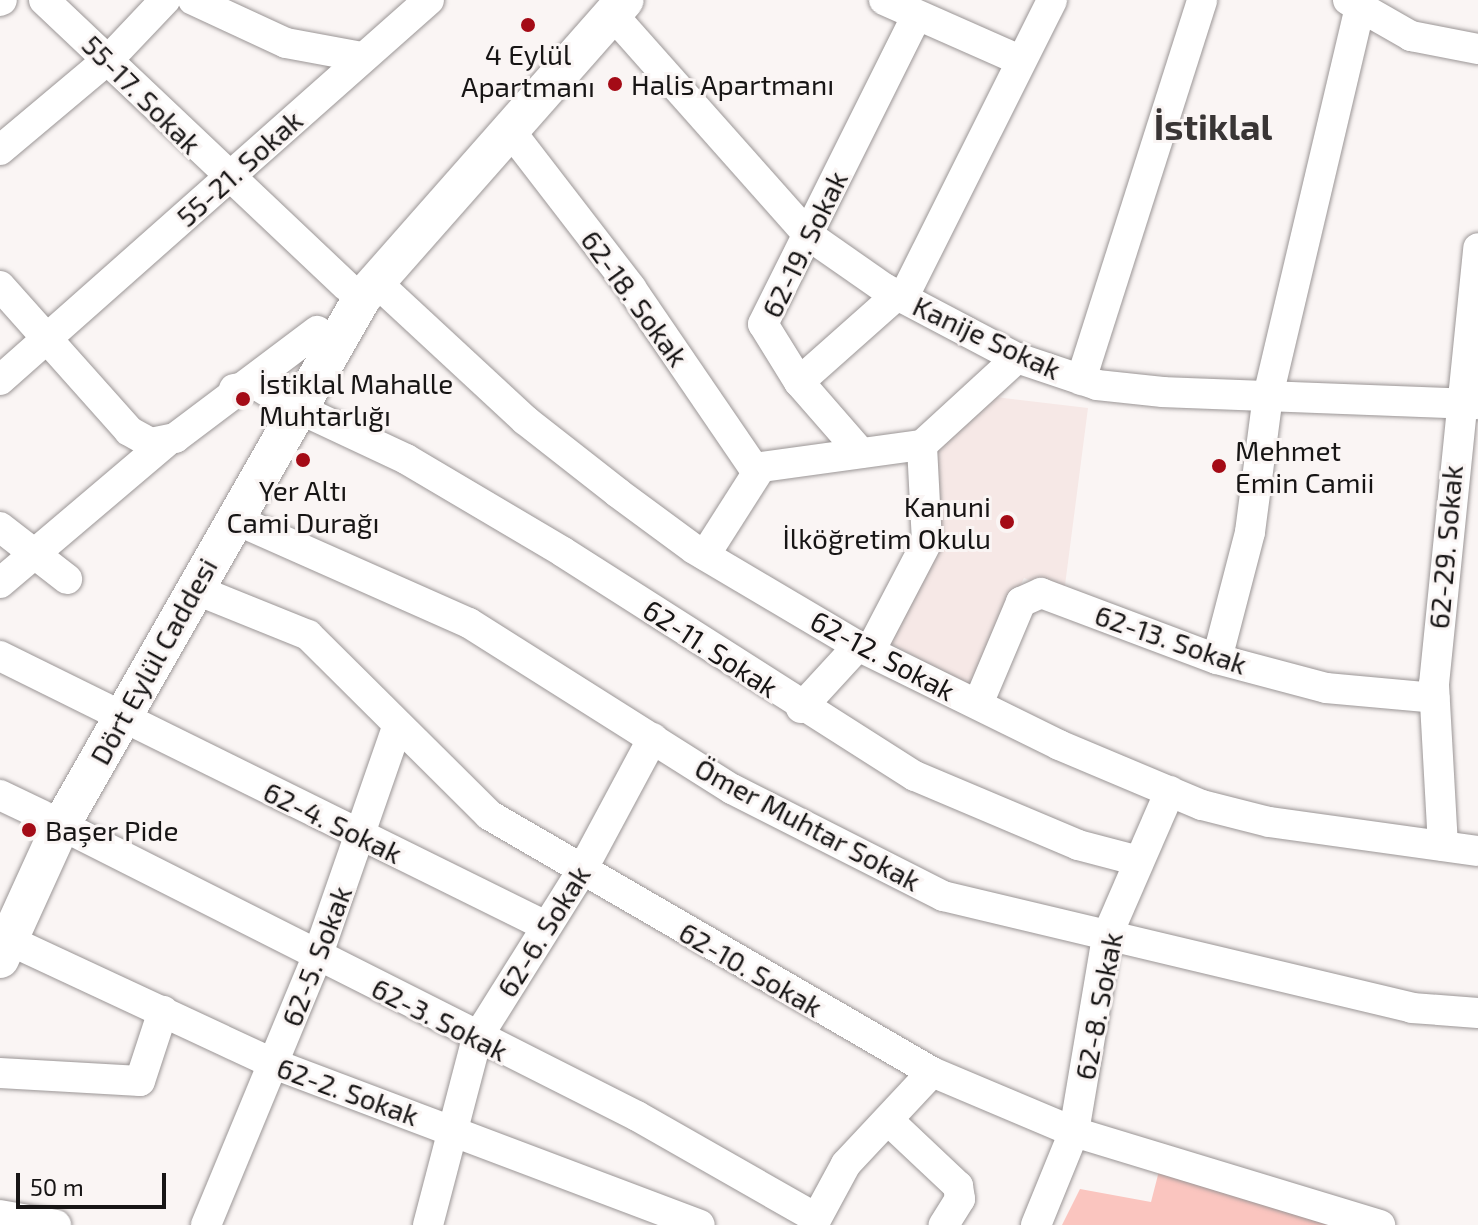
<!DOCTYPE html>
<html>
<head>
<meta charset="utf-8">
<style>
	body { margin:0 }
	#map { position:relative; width:1478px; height:1225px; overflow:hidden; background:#faf5f4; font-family:"Exo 2",sans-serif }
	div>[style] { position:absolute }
	.built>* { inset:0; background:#f6e8e6 }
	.green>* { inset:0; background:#fac5bf }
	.roads { filter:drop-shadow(0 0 2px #9b9696) drop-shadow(0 0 2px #9b9696) }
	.minor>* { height:30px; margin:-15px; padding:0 15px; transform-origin:15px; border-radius:15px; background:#fff }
	.major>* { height:38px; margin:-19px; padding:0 19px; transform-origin:19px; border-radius:19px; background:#fff }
	.dots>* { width:22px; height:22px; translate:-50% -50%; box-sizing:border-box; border:4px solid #faf5f4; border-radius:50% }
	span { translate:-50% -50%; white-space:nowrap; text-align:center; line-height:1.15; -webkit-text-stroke:6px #faf5f4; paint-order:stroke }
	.poi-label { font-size:28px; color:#171515 }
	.left { translate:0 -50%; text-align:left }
	.right { translate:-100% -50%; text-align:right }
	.street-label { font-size:28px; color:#171515 }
	.district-label { font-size:36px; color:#393535; font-weight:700 }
	.scale { position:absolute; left:16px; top:1173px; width:150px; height:36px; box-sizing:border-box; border:4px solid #171515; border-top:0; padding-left:10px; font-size:24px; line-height:28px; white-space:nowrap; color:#171515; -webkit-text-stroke:6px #faf5f4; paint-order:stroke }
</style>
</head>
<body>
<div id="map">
	<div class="built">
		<i style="clip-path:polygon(996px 397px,1088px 408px,1064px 593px,1024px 578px,971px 687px,888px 642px,941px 545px,934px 454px)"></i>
	</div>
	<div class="green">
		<i style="clip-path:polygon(1159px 1171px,1346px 1225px,1062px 1225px,1080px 1189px,1151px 1202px)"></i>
	</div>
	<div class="roads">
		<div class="minor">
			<i style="left:44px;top:0;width:416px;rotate:43.4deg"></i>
			<i style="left:193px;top:0;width:102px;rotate:24.8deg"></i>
			<i style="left:286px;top:43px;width:77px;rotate:10.4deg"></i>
			<i style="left:884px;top:0;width:145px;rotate:23.9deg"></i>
			<i style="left:1348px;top:0;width:73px;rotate:29.7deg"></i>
			<i style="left:1411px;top:36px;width:68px;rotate:11deg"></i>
			<i style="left:0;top:1px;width:2px;rotate:-27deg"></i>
			<i style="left:612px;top:14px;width:295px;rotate:48.4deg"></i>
			<i style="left:808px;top:235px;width:93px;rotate:34.9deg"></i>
			<i style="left:884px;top:288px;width:150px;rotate:27.8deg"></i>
			<i style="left:1017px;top:358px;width:84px;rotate:18.6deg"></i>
			<i style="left:1097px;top:385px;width:66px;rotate:6.1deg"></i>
			<i style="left:1163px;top:392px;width:315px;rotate:2.2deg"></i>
			<i style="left:508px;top:128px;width:202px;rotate:52.4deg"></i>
			<i style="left:631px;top:288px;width:222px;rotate:55.7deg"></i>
			<i style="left:0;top:150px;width:145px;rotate:-40deg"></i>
			<i style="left:111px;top:57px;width:79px;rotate:-46.5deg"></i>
			<i style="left:375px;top:281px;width:205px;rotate:42.8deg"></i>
			<i style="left:525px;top:420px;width:118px;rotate:38.1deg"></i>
			<i style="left:618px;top:493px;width:94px;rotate:36.4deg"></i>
			<i style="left:694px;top:549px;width:191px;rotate:30.6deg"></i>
			<i style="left:858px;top:646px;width:224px;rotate:26.2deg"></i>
			<i style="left:1059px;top:745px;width:155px;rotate:22.8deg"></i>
			<i style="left:1202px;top:805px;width:69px;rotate:14.2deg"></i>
			<i style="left:1269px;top:822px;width:211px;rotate:7.9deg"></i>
			<i style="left:0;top:286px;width:194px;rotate:48.3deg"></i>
			<i style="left:129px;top:431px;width:25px;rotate:29deg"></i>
			<i style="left:151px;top:443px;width:25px;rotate:-12deg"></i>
			<i style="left:175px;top:438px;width:178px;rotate:-37deg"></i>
			<i style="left:903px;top:298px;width:333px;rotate:-63.4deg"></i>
			<i style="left:0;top:380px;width:573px;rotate:-41.53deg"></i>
			<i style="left:1081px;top:380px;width:399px;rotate:-72.3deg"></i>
			<i style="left:799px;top:382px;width:131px;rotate:-41.6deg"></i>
			<i style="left:234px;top:389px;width:23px;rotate:-10deg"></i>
			<i style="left:257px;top:385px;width:26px;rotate:32deg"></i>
			<i style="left:295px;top:407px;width:123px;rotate:25.1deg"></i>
			<i style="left:406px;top:459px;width:182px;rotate:30.6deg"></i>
			<i style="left:563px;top:552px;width:417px;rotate:32.5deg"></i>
			<i style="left:915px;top:776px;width:177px;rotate:22.9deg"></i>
			<i style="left:1078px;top:845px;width:63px;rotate:14.7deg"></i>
			<i style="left:861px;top:453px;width:94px;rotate:-131.1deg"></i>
			<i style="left:799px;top:382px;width:68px;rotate:-121.8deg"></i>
			<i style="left:763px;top:324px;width:343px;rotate:-63.5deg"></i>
			<i style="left:232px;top:518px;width:259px;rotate:23.9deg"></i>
			<i style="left:469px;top:623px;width:311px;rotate:32.3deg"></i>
			<i style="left:732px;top:789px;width:237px;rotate:26.9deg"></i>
			<i style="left:943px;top:896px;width:482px;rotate:13.4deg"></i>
			<i style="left:1412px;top:1008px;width:66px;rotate:4.3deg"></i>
			<i style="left:0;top:527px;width:85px;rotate:37.8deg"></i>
			<i style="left:705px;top:555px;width:104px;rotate:-57.5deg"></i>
			<i style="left:761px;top:467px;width:162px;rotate:-7.8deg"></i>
			<i style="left:922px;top:445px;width:129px;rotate:-42.5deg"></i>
			<i style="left:0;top:583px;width:218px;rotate:-40.3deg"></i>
			<i style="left:194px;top:589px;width:123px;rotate:22deg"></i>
			<i style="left:308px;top:635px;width:255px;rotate:44.8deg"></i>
			<i style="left:489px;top:815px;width:512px;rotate:30.12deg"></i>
			<i style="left:932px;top:1072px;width:154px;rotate:22.9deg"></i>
			<i style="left:1074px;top:1132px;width:320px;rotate:16.9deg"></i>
			<i style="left:870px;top:651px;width:123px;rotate:-62.4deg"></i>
			<i style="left:927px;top:542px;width:97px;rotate:-93deg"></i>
			<i style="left:0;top:656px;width:117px;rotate:26.3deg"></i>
			<i style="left:1217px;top:659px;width:131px;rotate:-75.4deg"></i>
			<i style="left:1250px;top:532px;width:137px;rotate:-82.5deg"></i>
			<i style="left:1268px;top:396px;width:400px;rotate:-76.7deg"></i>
			<i style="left:978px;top:704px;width:111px;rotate:-67.1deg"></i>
			<i style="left:1021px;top:602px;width:22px;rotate:-24deg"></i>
			<i style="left:1041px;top:593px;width:188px;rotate:20.6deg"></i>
			<i style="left:1217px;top:659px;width:113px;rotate:14.9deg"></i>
			<i style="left:1326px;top:688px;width:109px;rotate:5.2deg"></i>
			<i style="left:801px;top:708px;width:84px;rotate:-47.4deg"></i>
			<i style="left:123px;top:717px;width:471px;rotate:26.3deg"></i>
			<i style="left:0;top:795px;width:47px;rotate:25.5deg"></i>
			<i style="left:61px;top:825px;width:645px;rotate:26.8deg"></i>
			<i style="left:637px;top:1116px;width:206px;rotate:29.7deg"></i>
			<i style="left:1443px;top:846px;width:162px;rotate:-93.2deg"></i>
			<i style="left:1434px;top:684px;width:438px;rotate:-84.2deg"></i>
			<i style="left:4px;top:938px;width:298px;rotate:25deg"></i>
			<i style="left:274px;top:1064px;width:455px;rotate:20.7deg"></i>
			<i style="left:0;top:1073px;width:140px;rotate:3.3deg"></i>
			<i style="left:140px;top:1081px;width:74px;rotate:-71.8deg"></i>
			<i style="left:889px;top:1121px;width:95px;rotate:43.3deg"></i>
			<i style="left:958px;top:1186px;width:13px;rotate:81deg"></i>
			<i style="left:960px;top:1199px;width:31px;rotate:122deg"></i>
			<i style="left:0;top:1215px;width:57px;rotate:10.1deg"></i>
			<i style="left:206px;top:1225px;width:290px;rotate:-67.5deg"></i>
			<i style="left:317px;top:957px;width:244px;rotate:-70.8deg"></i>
			<i style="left:428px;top:1225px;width:193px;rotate:-75.3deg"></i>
			<i style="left:477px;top:1038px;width:196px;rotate:-57.9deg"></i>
			<i style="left:581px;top:872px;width:152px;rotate:-61.8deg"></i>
			<i style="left:813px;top:1225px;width:69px;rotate:-61.6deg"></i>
			<i style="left:846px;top:1164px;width:126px;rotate:-46.9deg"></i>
			<i style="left:1036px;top:1225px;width:100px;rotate:-67.8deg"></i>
			<i style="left:1074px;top:1132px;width:199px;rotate:-80.4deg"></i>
			<i style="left:1107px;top:936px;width:158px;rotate:-66.5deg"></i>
		</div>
		<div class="major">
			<i style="left:0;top:959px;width:147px;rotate:-65.5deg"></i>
			<i style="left:61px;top:825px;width:607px;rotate:-60.27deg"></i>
			<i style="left:362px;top:298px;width:397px;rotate:-48.6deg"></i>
		</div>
	</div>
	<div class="dots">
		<i style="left:528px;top:25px;background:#a40b16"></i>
		<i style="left:615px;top:84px;background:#a40b16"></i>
		<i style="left:243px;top:399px;background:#a40b16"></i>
		<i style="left:303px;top:460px;background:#a40b16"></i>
		<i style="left:1219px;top:466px;background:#a40b16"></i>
		<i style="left:1007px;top:522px;background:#a40b16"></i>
		<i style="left:29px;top:830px;background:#a40b16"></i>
	</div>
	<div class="poi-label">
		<span style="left:528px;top:70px">4 Eylül<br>Apartmanı</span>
		<span class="left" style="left:631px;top:84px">Halis Apartmanı</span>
		<span class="left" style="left:259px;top:399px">İstiklal Mahalle<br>Muhtarlığı</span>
		<span class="left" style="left:1235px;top:466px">Mehmet<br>Emin Camii</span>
		<span style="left:303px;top:506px">Yer Altı<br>Cami Durağı</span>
		<span class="right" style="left:991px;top:522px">Kanuni<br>İlköğretim Okulu</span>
		<span class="left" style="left:45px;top:830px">Başer Pide</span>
	</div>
	<div class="street-label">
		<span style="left:142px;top:94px;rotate:45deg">55-17. Sokak</span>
		<span style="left:239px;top:168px;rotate:-42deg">55-21. Sokak</span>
		<span style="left:804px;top:244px;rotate:-64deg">62-19. Sokak</span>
		<span style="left:635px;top:298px;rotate:54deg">62-18. Sokak</span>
		<span style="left:987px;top:337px;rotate:25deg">Kanije Sokak</span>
		<span style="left:1445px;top:547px;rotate:-85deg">62-29. Sokak</span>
		<span style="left:1171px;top:639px;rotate:19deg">62-13. Sokak</span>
		<span style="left:711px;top:648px;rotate:33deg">62-11. Sokak</span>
		<span style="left:883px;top:655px;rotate:28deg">62-12. Sokak</span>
		<span style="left:153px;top:661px;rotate:-61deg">Dört Eylül Caddesi</span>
		<span style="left:333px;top:822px;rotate:26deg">62-4. Sokak</span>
		<span style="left:808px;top:824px;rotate:28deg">Ömer Muhtar Sokak</span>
		<span style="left:543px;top:931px;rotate:-58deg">62-6. Sokak</span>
		<span style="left:316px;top:956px;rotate:-69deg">62-5. Sokak</span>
		<span style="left:751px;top:969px;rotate:30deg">62-10. Sokak</span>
		<span style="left:1098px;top:1006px;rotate:-79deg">62-8. Sokak</span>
		<span style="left:440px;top:1019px;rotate:27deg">62-3. Sokak</span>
		<span style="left:348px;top:1091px;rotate:20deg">62-2. Sokak</span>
	</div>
	<div class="district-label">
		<span style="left:1213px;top:126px">İstiklal</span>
	</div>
	<div class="scale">50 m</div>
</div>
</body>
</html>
